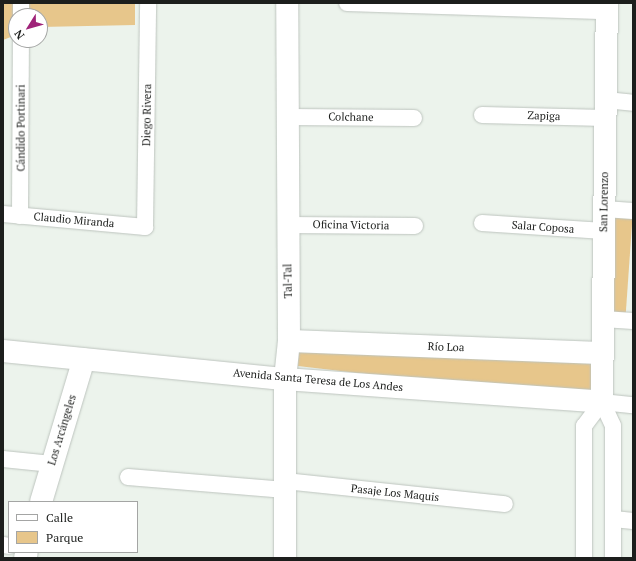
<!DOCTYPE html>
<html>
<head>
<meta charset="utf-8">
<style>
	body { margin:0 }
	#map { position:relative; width:636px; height:561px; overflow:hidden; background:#ecf3ec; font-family:"PT Serif",serif }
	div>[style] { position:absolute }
	.green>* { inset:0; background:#e7c68b; transform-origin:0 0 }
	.roads { filter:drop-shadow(0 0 1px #bdc4be) drop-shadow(0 0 1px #bdc4be) }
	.street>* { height:16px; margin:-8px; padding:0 8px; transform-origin:8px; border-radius:8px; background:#fff }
	.secondary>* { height:22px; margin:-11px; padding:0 11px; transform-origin:11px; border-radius:11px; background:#fff }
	span { translate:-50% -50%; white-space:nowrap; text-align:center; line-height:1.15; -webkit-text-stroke:3px #fff; paint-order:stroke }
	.street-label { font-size:11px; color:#1c1e1c }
	.frame { position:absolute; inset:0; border:4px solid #1c1e1c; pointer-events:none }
	.legend { position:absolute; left:8px; top:501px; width:130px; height:52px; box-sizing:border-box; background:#fff; border:1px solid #a4a5a4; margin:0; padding:5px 7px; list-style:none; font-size:12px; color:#1c1e1c }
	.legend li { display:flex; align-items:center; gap:8px; height:20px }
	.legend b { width:20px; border:1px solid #a4a5a4 }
	.north { position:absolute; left:8px; top:8px; width:40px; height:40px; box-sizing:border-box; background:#fff; border:1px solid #a4a5a4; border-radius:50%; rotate:233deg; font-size:11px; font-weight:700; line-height:16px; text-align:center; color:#1c1e1c }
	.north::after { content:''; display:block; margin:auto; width:14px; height:18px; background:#9f2379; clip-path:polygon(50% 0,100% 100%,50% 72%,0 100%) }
</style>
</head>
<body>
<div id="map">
	<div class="green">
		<i style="clip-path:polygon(3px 3px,135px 3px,135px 25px,40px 27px,40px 16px,16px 16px,16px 35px,3px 40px)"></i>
		<i style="left:604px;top:209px;width:29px;height:110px;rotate:4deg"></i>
		<i style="clip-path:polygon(299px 347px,602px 353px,602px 402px,298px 366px)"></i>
	</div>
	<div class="roads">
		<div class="street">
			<i style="left:347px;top:3px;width:260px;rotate:1.8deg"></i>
			<i style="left:21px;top:16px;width:13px;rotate:-90deg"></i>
			<i style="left:606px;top:100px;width:27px;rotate:6deg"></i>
			<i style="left:482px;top:115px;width:123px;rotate:1.4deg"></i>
			<i style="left:288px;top:117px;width:126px;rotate:0.5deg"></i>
			<i style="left:604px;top:209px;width:29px;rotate:4deg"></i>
			<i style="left:3px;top:214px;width:143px;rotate:5.2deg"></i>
			<i style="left:145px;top:227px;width:224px;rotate:-89.2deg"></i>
			<i style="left:20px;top:216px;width:176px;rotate:-89.7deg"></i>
			<i style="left:482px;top:223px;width:122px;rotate:3.8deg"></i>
			<i style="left:287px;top:225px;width:128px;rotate:0.4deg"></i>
			<i style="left:603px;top:319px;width:30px;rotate:4deg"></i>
			<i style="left:602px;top:402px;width:26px;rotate:65deg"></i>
			<i style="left:613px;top:426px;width:132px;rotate:90deg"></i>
			<i style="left:602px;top:402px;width:31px;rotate:6deg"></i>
			<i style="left:3px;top:459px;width:49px;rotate:5.8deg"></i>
			<i style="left:128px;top:477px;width:158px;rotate:4.7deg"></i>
			<i style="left:285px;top:481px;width:221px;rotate:6deg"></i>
			<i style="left:614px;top:519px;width:19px;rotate:6deg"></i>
			<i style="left:3px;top:545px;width:6px;rotate:9deg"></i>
			<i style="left:584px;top:558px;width:132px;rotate:-90deg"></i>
			<i style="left:584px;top:426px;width:30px;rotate:-53deg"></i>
		</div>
		<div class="secondary">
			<i style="left:289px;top:341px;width:313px;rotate:2.2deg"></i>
			<i style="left:3px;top:351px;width:283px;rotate:5.7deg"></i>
			<i style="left:285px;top:379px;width:318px;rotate:4.1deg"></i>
			<i style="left:602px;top:402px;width:399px;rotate:-89.3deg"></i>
			<i style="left:41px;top:502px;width:149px;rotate:-73.3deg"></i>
			<i style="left:25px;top:558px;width:6px;rotate:-72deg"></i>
			<i style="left:285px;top:558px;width:179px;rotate:-90deg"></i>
			<i style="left:285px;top:379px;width:38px;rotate:-84deg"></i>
			<i style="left:289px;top:341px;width:338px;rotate:-90.3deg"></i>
		</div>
	</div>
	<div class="street-label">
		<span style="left:147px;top:115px;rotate:-89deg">Diego Rivera</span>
		<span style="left:544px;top:116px;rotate:2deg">Zapiga</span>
		<span style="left:351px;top:117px;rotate:1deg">Colchane</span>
		<span style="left:21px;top:128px;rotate:-90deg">Cándido Portinari</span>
		<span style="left:604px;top:202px;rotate:-89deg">San Lorenzo</span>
		<span style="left:74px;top:220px;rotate:5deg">Claudio Miranda</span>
		<span style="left:351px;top:225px;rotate:1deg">Oficina Victoria</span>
		<span style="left:543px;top:227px;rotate:4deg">Salar Coposa</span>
		<span style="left:288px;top:281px;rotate:-91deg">Tal-Tal</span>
		<span style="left:446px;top:347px;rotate:2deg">Río Loa</span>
		<span style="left:318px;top:380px;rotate:5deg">Avenida Santa Teresa de Los Andes</span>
		<span style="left:62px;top:430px;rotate:-73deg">Los Arcángeles</span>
		<span style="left:395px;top:493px;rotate:6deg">Pasaje Los Maquis</span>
	</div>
	<div class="frame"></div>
	<ul class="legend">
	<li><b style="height:5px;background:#fff"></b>Calle</li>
	<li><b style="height:11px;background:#e7c68b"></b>Parque</li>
	</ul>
	<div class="north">N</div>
</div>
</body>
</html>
